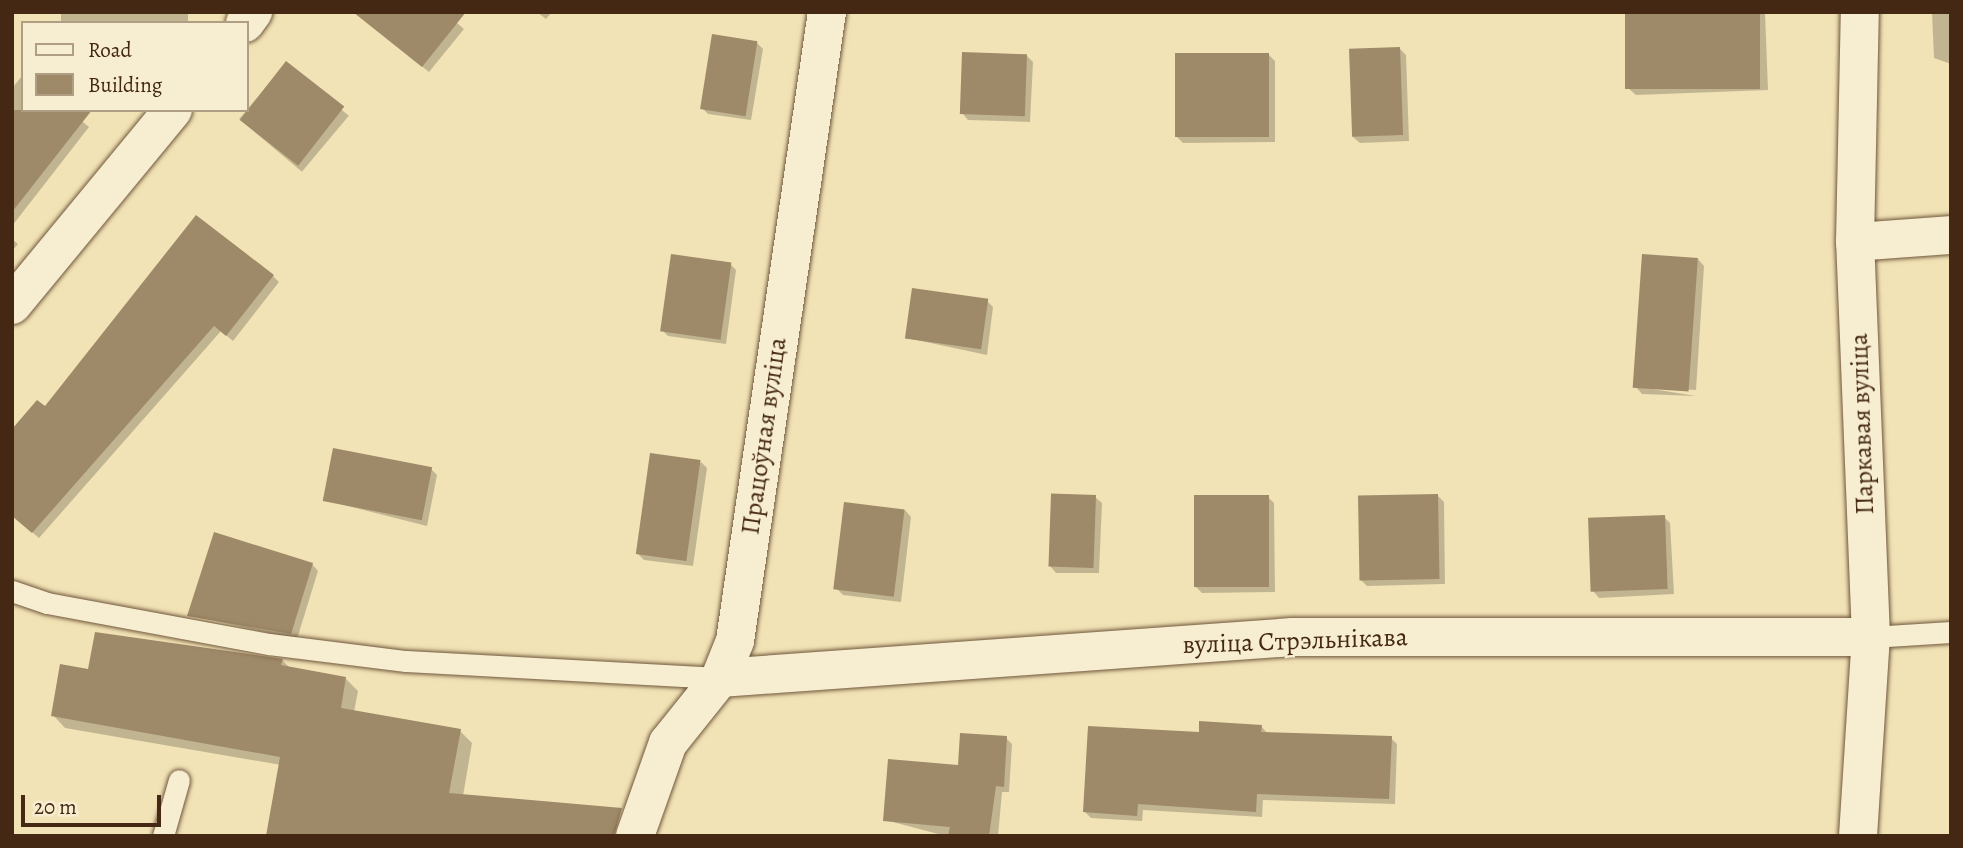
<!DOCTYPE html>
<html>
<head>
<meta charset="utf-8">
<style>
	body { margin:0 }
	#map { position:relative; width:1963px; height:848px; overflow:hidden; background:#f2e3b6; font-family:Alegreya,serif }
	div>[style] { position:absolute }
	.shadow>* { inset:0; background:#0003; transform-origin:0 0 }
	.building>* { inset:0; background:#9e8968; transform-origin:0 0 }
	.roads { filter:drop-shadow(0 0 2px #70573c) drop-shadow(0 0 2px #70573c) }
	.lane>* { height:21px; margin:-10.5px; padding:0 10.5px; transform-origin:10.5px; border-radius:10.5px; background:#f7edd0 }
	.street>* { height:38px; margin:-19px; padding:0 19px; transform-origin:19px; border-radius:19px; background:#f7edd0 }
	span { translate:-50% -50%; white-space:nowrap; text-align:center; line-height:1.15; -webkit-text-stroke:5px #f7edd0; paint-order:stroke }
	.street-label { font-size:26px; color:#442813 }
	.frame { position:absolute; inset:0; border:14px solid #442813; pointer-events:none }
	.legend { position:absolute; left:21px; top:21px; width:228px; height:91px; box-sizing:border-box; background:#f7edd0; border:2px solid #af9e84; margin:0; padding:9px 12px; list-style:none; font-size:21px; color:#442813 }
	.legend li { display:flex; align-items:center; gap:14px; height:35px }
	.legend b { width:35px; border:2px solid #af9e84 }
	.scale { position:absolute; left:21px; top:795px; width:140px; height:32px; box-sizing:border-box; border:4px solid #442813; border-top:0; padding-left:9px; font-size:21px; line-height:24px; white-space:nowrap; color:#442813; -webkit-text-stroke:5px #f7edd0; paint-order:stroke }
</style>
</head>
<body>
<div id="map">
	<div class="shadow">
		<i style="left:61px;top:12px;width:127px;height:14px"></i>
		<i style="clip-path:polygon(354px 12px,444px 12px,464px 29px,429px 72px)"></i>
		<i style="clip-path:polygon(537px 12px,552px 12px,546px 19px)"></i>
		<i style="clip-path:polygon(1626px 12px,1765px 12px,1768px 90px,1636px 95px,1629px 89px)"></i>
		<i style="clip-path:polygon(1932px 12px,1951px 12px,1951px 64px,1934px 58px)"></i>
		<i style="clip-path:polygon(756px 42px,763px 49px,751px 120px,708px 114px,702px 108px)"></i>
		<i style="clip-path:polygon(1400px 49px,1406px 55px,1409px 141px,1360px 143px,1353px 137px)"></i>
		<i style="clip-path:polygon(1026px 55px,1033px 62px,1030px 122px,968px 120px,962px 113px)"></i>
		<i style="clip-path:polygon(1269px 55px,1275px 61px,1275px 142px,1183px 143px,1177px 137px)"></i>
		<i style="left:286px;top:63px;width:82px;height:73px;rotate:40deg"></i>
		<i style="clip-path:polygon(23px 75px,23px 110px,72px 113px,89px 127px,12px 226px,12px 88px)"></i>
		<i style="clip-path:polygon(12px 239px,18px 244px,12px 251px)"></i>
		<i style="clip-path:polygon(1698px 259px,1704px 266px,1696px 390px,1640px 387px,1696px 396px,1642px 394px,1636px 387px)"></i>
		<i style="clip-path:polygon(730px 264px,736px 270px,726px 344px,668px 336px,662px 330px)"></i>
		<i style="clip-path:polygon(273px 276px,279px 282px,233px 341px,221px 331px,39px 538px,12px 515px,45px 409px)"></i>
		<i style="clip-path:polygon(987px 301px,993px 307px,987px 355px,907px 338px)"></i>
		<i style="clip-path:polygon(701px 462px,707px 468px,693px 566px,644px 560px,638px 554px)"></i>
		<i style="clip-path:polygon(431px 469px,437px 475px,427px 526px,324px 500px)"></i>
		<i style="clip-path:polygon(1438px 496px,1444px 502px,1445px 584px,1367px 586px,1361px 580px)"></i>
		<i style="clip-path:polygon(1095px 497px,1102px 503px,1099px 573px,1056px 573px,1050px 566px)"></i>
		<i style="clip-path:polygon(1268px 497px,1274px 503px,1275px 592px,1202px 593px,1196px 587px)"></i>
		<i style="clip-path:polygon(905px 510px,911px 517px,901px 602px,843px 595px,837px 589px)"></i>
		<i style="clip-path:polygon(1664px 517px,1670px 523px,1674px 594px,1599px 598px,1593px 591px)"></i>
		<i style="clip-path:polygon(312px 564px,318px 571px,297px 639px,189px 615px)"></i>
		<i style="clip-path:polygon(96px 634px,283px 661px,291px 669px,346px 679px,358px 691px,354px 712px,460px 731px,472px 743px,463px 796px,65px 728px,53px 715px,89px 671px)"></i>
		<i style="clip-path:polygon(1261px 726px,1268px 734px,1391px 738px,1397px 744px,1395px 804px,1263px 800px,1262px 817px,1143px 810px,1142px 821px,1091px 818px,1084px 811px,1200px 734px)"></i>
		<i style="clip-path:polygon(1006px 738px,1012px 744px,1009px 792px,1002px 792px,998px 836px,946px 836px,885px 820px)"></i>
	</div>
	<div class="building">
		<i style="clip-path:polygon(353px 12px,466px 12px,422px 67px)"></i>
		<i style="left:1625px;top:12px;width:135px;height:77px"></i>
		<i style="left:712px;top:34px;width:46px;height:76px;rotate:9deg"></i>
		<i style="left:1400px;top:47px;width:88px;height:51px;rotate:88deg"></i>
		<i style="left:962px;top:52px;width:65px;height:62px;rotate:2deg"></i>
		<i style="left:1175px;top:53px;width:94px;height:84px"></i>
		<i style="left:286px;top:61px;width:74px;height:75px;rotate:38deg"></i>
		<i style="clip-path:polygon(12px 110px,92px 110px,12px 212px)"></i>
		<i style="clip-path:polygon(196px 215px,274px 275px,226px 336px,214px 326px,32px 533px,12px 516px,12px 429px,37px 400px,45px 406px)"></i>
		<i style="left:671px;top:254px;width:61px;height:78px;rotate:8deg"></i>
		<i style="left:1642px;top:254px;width:56px;height:134px;rotate:4deg"></i>
		<i style="left:912px;top:288px;width:77px;height:51px;rotate:8deg"></i>
		<i style="left:333px;top:448px;width:101px;height:54px;rotate:11deg"></i>
		<i style="left:650px;top:453px;width:51px;height:102px;rotate:8deg"></i>
		<i style="left:1438px;top:494px;width:85px;height:80px;rotate:89deg"></i>
		<i style="left:1096px;top:495px;width:73px;height:45px;rotate:92deg"></i>
		<i style="left:1269px;top:495px;width:92px;height:75px;rotate:90deg"></i>
		<i style="left:844px;top:502px;width:61px;height:88px;rotate:7deg"></i>
		<i style="left:1665px;top:515px;width:74px;height:77px;rotate:88deg"></i>
		<i style="clip-path:polygon(214px 532px,313px 563px,291px 634px,187px 616px)"></i>
		<i style="clip-path:polygon(95px 632px,283px 659px,281px 665px,346px 677px,341px 708px,461px 729px,449px 793px,622px 808px,614px 836px,266px 836px,280px 757px,51px 716px,60px 664px,88px 669px)"></i>
		<i style="clip-path:polygon(1199px 721px,1262px 725px,1261px 732px,1392px 736px,1389px 799px,1257px 794px,1256px 812px,1138px 804px,1137px 816px,1083px 812px,1088px 726px,1199px 732px)"></i>
		<i style="clip-path:polygon(960px 733px,1007px 736px,1004px 787px,996px 786px,989px 836px,948px 836px,950px 827px,883px 821px,888px 759px,958px 765px)"></i>
	</div>
	<div class="roads">
		<div class="lane">
			<i style="left:12px;top:591px;width:37px;rotate:19deg"></i>
			<i style="left:47px;top:603px;width:226px;rotate:10.5deg"></i>
			<i style="left:269px;top:644px;width:138px;rotate:7.1deg"></i>
			<i style="left:406px;top:661px;width:314px;rotate:3.1deg"></i>
			<i style="left:1871px;top:637px;width:80px;rotate:-3.6deg"></i>
			<i style="left:163px;top:836px;width:58px;rotate:-74.1deg"></i>
		</div>
		<div class="street">
			<i style="left:245px;top:23px;width:14px;rotate:-54deg"></i>
			<i style="left:1855px;top:242px;width:96px;rotate:-4.2deg"></i>
			<i style="left:12px;top:305px;width:253px;rotate:-50.5deg"></i>
			<i style="left:720px;top:678px;width:574px;rotate:-4.09deg"></i>
			<i style="left:1293px;top:637px;width:578px"></i>
			<i style="left:635px;top:836px;width:99px;rotate:-70.5deg"></i>
			<i style="left:668px;top:743px;width:83px;rotate:-51.3deg"></i>
			<i style="left:720px;top:678px;width:40px;rotate:-68deg"></i>
			<i style="left:735px;top:641px;width:636px;rotate:-81.68deg"></i>
			<i style="left:1858px;top:836px;width:199px;rotate:-86.3deg"></i>
			<i style="left:1871px;top:637px;width:395px;rotate:-92.3deg"></i>
			<i style="left:1855px;top:242px;width:230px;rotate:-88.8deg"></i>
		</div>
	</div>
	<div class="street-label">
		<span style="left:1862px;top:424px;rotate:-92deg">Паркавая вуліца</span>
		<span style="left:764px;top:436px;rotate:-82deg">Працоўная вуліца</span>
		<span style="left:1295px;top:641px;rotate:-2deg">вуліца Стрэльнікава</span>
	</div>
	<div class="frame"></div>
	<ul class="legend">
	<li><b style="height:9px;background:#f7edd0"></b>Road</li>
	<li><b style="height:19px;background:#9e8968"></b>Building</li>
	</ul>
	<div class="scale">20 m</div>
</div>
</body>
</html>
